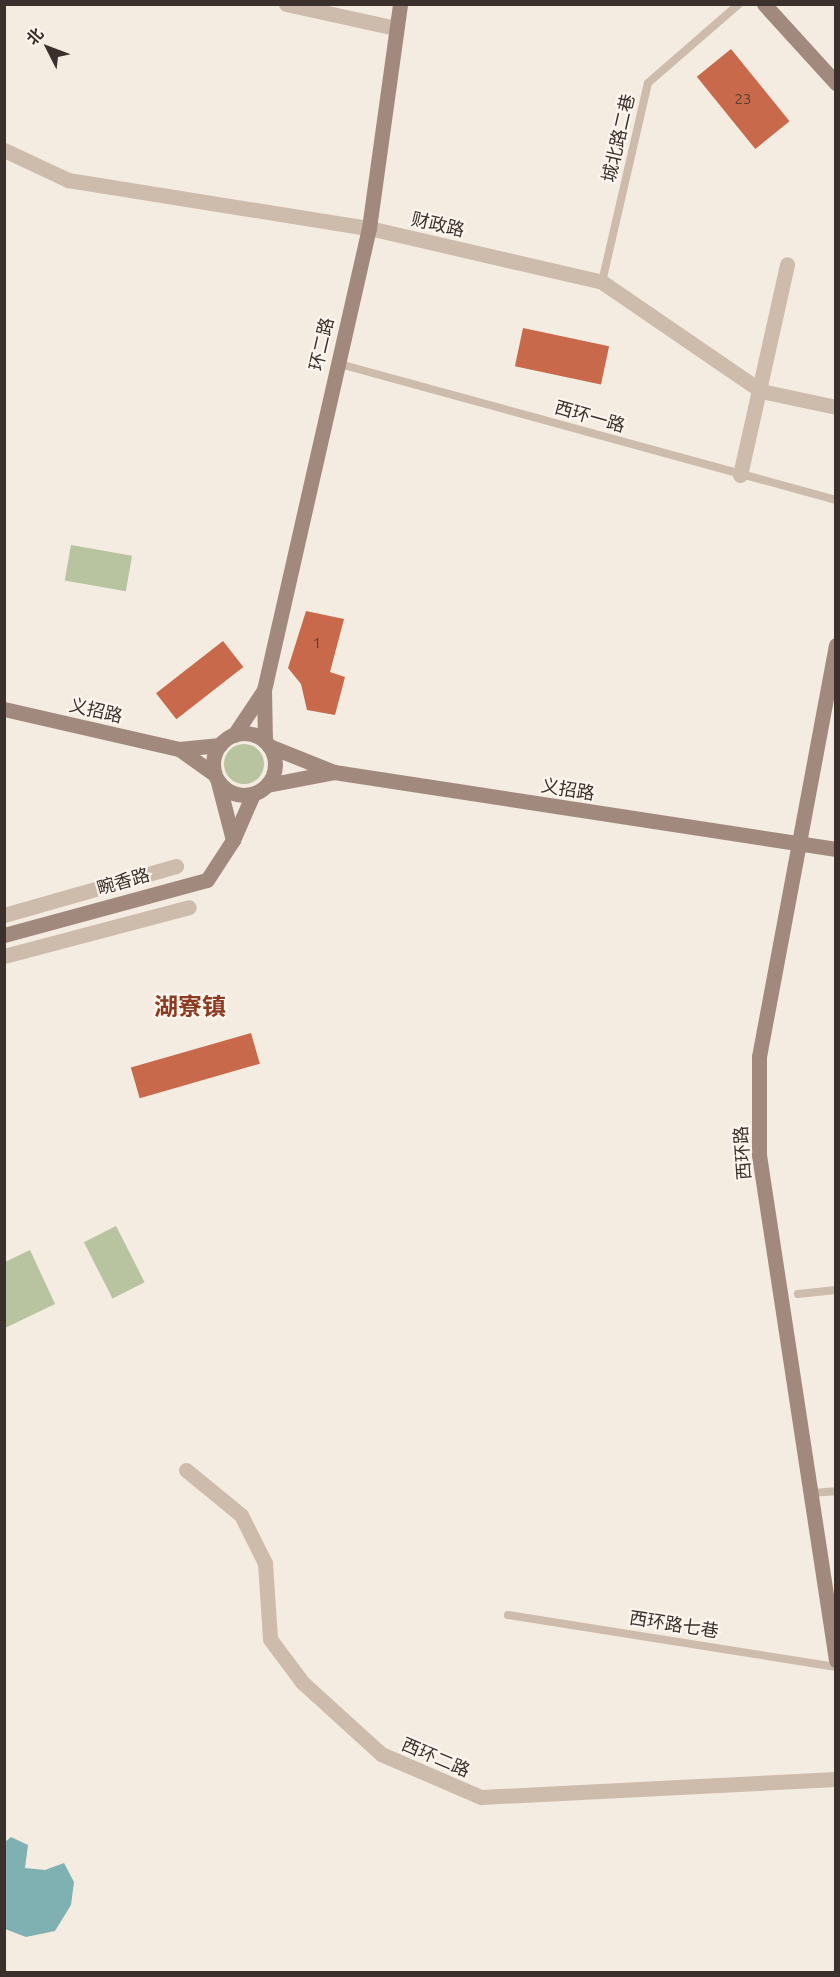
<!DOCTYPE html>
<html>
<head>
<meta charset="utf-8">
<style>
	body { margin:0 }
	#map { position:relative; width:840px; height:1977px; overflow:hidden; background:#f4ebe1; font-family:Ubuntu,"Noto Sans SC",sans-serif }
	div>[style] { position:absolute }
	.green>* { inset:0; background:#b8c4a0; transform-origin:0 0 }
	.round { border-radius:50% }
	.water>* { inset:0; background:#7fb0b2 }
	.building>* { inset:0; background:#c8694b; transform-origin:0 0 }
	.lane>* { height:8px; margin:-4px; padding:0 4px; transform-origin:4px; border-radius:4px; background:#cdbbac }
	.street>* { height:15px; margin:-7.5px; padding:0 7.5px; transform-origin:7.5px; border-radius:7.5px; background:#cdbbac }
	.secondary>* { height:15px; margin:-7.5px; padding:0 7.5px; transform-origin:7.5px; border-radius:7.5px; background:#a18a7d }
	.secondary>.ring { margin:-7.5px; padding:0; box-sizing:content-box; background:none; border:15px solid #a18a7d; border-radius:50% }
	span { translate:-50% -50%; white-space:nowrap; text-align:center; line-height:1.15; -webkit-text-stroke:4.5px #fbf5ee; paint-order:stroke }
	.number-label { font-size:15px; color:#5e3e33 }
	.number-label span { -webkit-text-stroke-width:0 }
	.street-label { font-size:18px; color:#3b302b }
	.district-label { font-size:24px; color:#8c3b22; font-weight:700 }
	.frame { position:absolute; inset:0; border:6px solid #3b302b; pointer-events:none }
	.north { position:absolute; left:18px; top:18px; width:60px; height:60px; -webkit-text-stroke:4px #fbf5ee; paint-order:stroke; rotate:312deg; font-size:16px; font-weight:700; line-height:24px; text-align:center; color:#3b302b }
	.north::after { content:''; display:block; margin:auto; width:21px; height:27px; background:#3b302b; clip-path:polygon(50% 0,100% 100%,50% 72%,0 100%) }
</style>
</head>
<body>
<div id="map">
	<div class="green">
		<i style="left:71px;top:545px;width:62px;height:36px;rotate:10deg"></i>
		<i class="round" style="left:224px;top:744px;width:40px;height:40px"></i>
		<i style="left:116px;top:1226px;width:63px;height:36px;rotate:63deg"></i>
		<i style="clip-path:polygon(30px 1250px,55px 1304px,5px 1328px,5px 1262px)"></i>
	</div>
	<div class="water">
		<i style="clip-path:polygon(11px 1837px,28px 1845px,25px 1868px,45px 1870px,64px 1863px,74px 1882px,71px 1905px,55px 1931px,26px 1937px,5px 1929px,5px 1842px)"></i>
	</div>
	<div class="building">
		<i style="left:731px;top:49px;width:93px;height:44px;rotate:51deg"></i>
		<i style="left:523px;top:328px;width:88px;height:39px;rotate:12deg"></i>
		<i style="clip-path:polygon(306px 611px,344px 619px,330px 672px,345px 677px,335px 715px,307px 710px,301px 684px,288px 668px)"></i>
		<i style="left:223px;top:641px;width:33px;height:85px;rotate:52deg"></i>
		<i style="left:251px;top:1033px;width:32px;height:125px;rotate:74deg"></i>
	</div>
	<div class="lane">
		<i style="left:602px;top:282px;width:204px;rotate:-77deg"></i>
		<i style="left:648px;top:83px;width:121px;rotate:-41deg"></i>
		<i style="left:336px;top:363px;width:518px;rotate:15.32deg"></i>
		<i style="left:798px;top:1294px;width:38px;rotate:-6deg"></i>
		<i style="left:810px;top:1493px;width:26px;rotate:-4deg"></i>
		<i style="left:508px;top:1615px;width:332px;rotate:9deg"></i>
	</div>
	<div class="street">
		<i style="left:286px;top:4px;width:113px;rotate:12.3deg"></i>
		<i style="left:4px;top:150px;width:71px;rotate:25.1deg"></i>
		<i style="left:68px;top:180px;width:305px;rotate:9.1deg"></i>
		<i style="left:369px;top:228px;width:239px;rotate:13deg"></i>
		<i style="left:602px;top:282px;width:193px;rotate:34.4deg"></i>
		<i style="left:761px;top:391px;width:77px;rotate:12deg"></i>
		<i style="left:740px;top:475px;width:216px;rotate:-77.4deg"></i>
		<i style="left:4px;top:915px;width:179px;rotate:-15.9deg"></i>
		<i style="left:4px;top:956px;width:191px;rotate:-14.8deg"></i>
		<i style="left:186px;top:1470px;width:71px;rotate:39.3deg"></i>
		<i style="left:241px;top:1515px;width:54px;rotate:63.4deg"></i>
		<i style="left:265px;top:1563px;width:76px;rotate:86.2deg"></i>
		<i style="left:270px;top:1639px;width:54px;rotate:53.3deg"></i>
		<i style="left:302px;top:1682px;width:107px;rotate:42.3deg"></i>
		<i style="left:381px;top:1754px;width:109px;rotate:23.3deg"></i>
		<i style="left:481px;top:1797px;width:355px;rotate:-2.9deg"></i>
	</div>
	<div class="secondary">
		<i style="left:764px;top:4px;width:107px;rotate:47.7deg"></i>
		<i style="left:836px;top:645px;width:419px;rotate:100.6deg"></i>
		<i style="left:759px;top:1057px;width:98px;rotate:90deg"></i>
		<i style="left:759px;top:1155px;width:511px;rotate:81.33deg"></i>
		<i style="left:4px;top:709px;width:180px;rotate:12.9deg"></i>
		<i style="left:179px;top:749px;width:41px;rotate:-5.6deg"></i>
		<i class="ring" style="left:213px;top:733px;width:47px;height:47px"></i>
		<i style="left:234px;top:735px;width:54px;rotate:-56.3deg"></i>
		<i style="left:265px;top:741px;width:51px;rotate:-91.1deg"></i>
		<i style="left:264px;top:690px;width:474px;rotate:-77.2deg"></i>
		<i style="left:369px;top:228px;width:226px;rotate:-82.1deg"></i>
		<i style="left:269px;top:746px;width:70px;rotate:21.8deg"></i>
		<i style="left:334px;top:772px;width:508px;rotate:8.72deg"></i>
		<i style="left:179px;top:749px;width:43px;rotate:35.5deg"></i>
		<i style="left:218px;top:782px;width:60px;rotate:75.5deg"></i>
		<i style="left:267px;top:785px;width:68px;rotate:-11deg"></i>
		<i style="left:4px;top:935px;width:210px;rotate:-15.2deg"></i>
		<i style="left:207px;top:880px;width:48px;rotate:-57deg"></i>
		<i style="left:233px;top:840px;width:50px;rotate:-66.5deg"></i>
	</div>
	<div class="number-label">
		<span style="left:743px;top:99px">23</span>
		<span style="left:317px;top:643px">1</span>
	</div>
	<div class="street-label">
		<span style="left:618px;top:138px;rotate:-77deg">城北路二巷</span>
		<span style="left:438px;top:224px;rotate:13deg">财政路</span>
		<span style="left:321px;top:344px;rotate:-77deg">环二路</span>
		<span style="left:590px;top:416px;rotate:16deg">西环一路</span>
		<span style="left:96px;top:710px;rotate:13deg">义招路</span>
		<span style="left:568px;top:789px;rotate:9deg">义招路</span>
		<span style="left:123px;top:881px;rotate:-16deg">畹香路</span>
		<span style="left:742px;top:1153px;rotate:-94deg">西环路</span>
		<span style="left:674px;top:1624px;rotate:9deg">西环路七巷</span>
		<span style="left:436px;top:1757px;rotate:23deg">西环二路</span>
	</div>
	<div class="district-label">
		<span style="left:190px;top:1007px">湖寮镇</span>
	</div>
	<div class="frame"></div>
	<div class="north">北</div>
</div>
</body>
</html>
